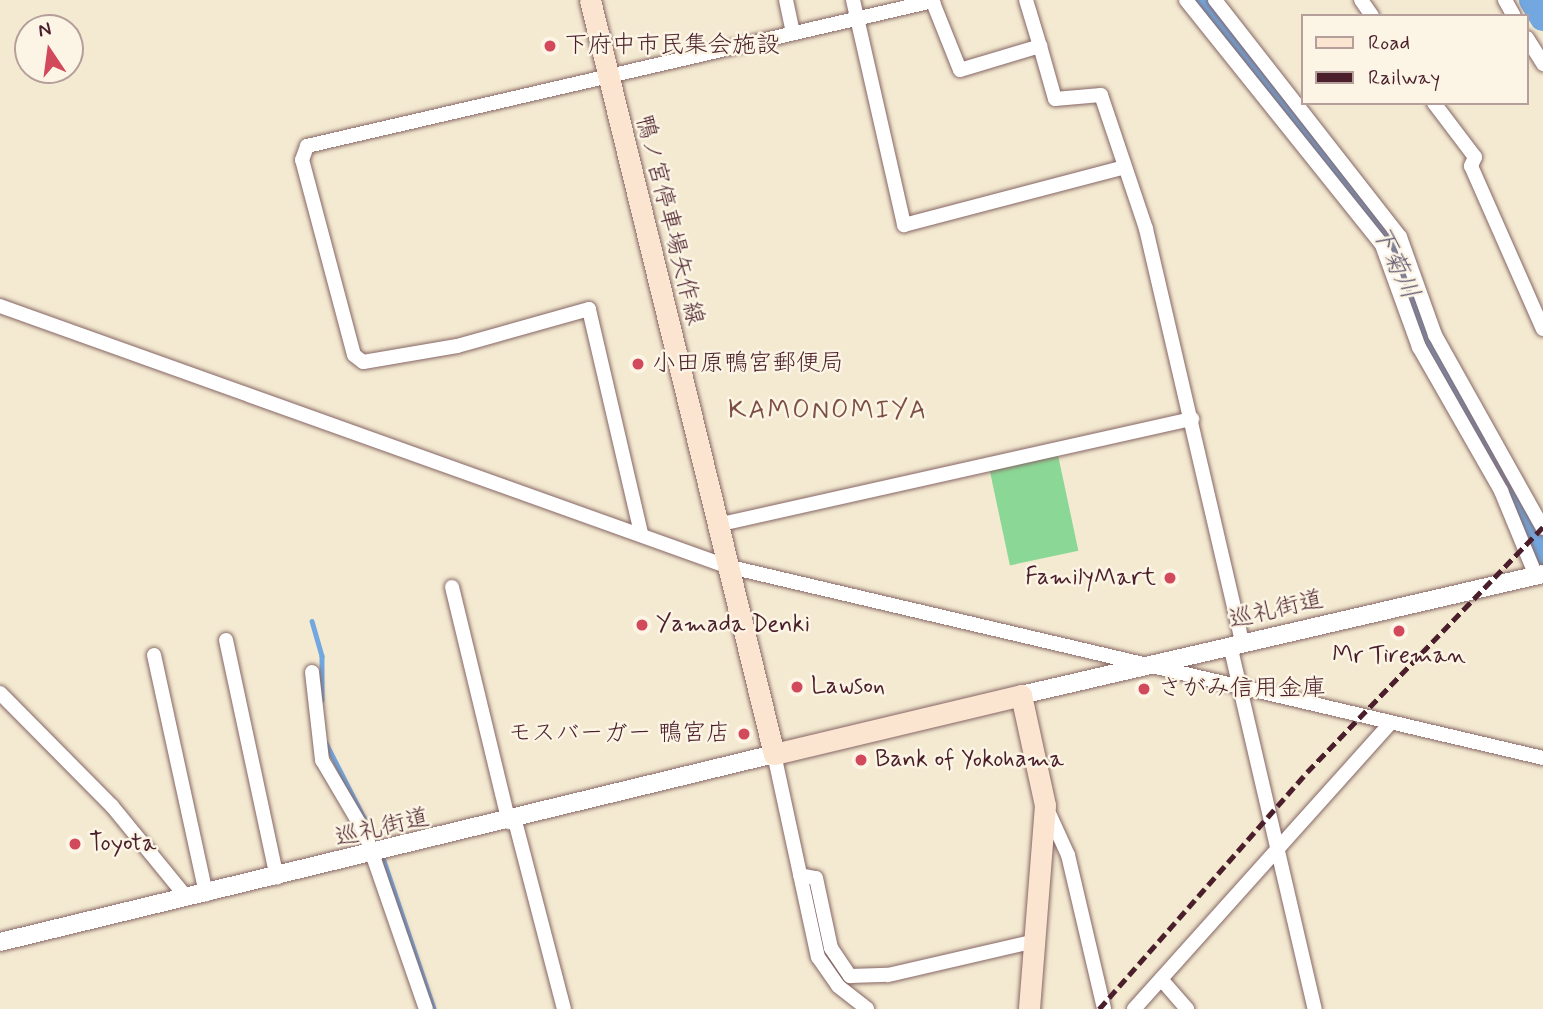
<!DOCTYPE html>
<html>
<head>
<meta charset="utf-8">
<style>
	body { margin:0 }
	#map { position:relative; width:1543px; height:1009px; overflow:hidden; background:#f4ead1; font-family:Mynerve,"Klee One",sans-serif }
	div>[style] { position:absolute }
	.green>* { inset:0; background:#8bd896; transform-origin:0 0 }
	.stream>* { height:4.5px; margin:-2.25px; padding:0 2.25px; transform-origin:2.25px; border-radius:2.25px; background:#72a7df }
	.river>* { height:26px; margin:-13px; padding:0 13px; transform-origin:13px; border-radius:13px; background:#72a7df }
	.roads { filter:drop-shadow(0 0 2px #866665) drop-shadow(0 0 2px #866665) }
	.minor>* { height:14px; margin:-7px; padding:0 7px; transform-origin:7px; border-radius:7px; background:#fff }
	.tertiary>* { height:18px; margin:-9px; padding:0 9px; transform-origin:9px; border-radius:9px; background:#fff }
	.secondary>* { height:21px; margin:-10.5px; padding:0 10.5px; transform-origin:10.5px; border-radius:10.5px; background:#fce5d0 }
	.rail>* { height:4.5px; margin-top:-2.25px; transform-origin:0; background:repeating-linear-gradient(90deg,#4a1f2b 0 10px,transparent 0 15px) }
	.dots>* { width:19px; height:19px; translate:-50% -50%; box-sizing:border-box; border:4px solid #fcf5e5; border-radius:50% }
	span { translate:-50% -50%; white-space:nowrap; text-align:center; line-height:1.15; -webkit-text-stroke:5px #fcf5e5; paint-order:stroke }
	.poi-label { font-size:24px; color:#4a1f2b }
	.left { translate:0 -50%; text-align:left }
	.right { translate:-100% -50%; text-align:right }
	.street-label { font-size:24px; color:#4a1f2b }
	.water-label { font-size:26px; color:#584f6a; font-style:italic }
	.neighbourhood-label { font-size:26px; color:#7d4e43; letter-spacing:2px }
	.legend { position:absolute; left:1301px; top:14px; width:228px; height:91px; box-sizing:border-box; background:#fcf5e5; border:2px solid #b59f9b; margin:0; padding:9px 12px; list-style:none; font-size:21px; color:#4a1f2b }
	.legend li { display:flex; align-items:center; gap:14px; height:35px }
	.legend b { width:35px; border:2px solid #b59f9b }
	.north { position:absolute; left:14px; top:14px; width:70px; height:70px; box-sizing:border-box; background:#fcf5e5; border:2px solid #b59f9b; border-radius:50%; rotate:347deg; font-size:19px; font-weight:700; line-height:28px; text-align:center; color:#4a1f2b }
	.north::after { content:''; display:block; margin:auto; width:24px; height:32px; background:#d1495b; clip-path:polygon(50% 0,100% 100%,50% 72%,0 100%) }
</style>
</head>
<body>
<div id="map">
	<div class="green">
		<i style="left:1058px;top:455px;width:98px;height:70px;rotate:78deg"></i>
	</div>
	<div class="stream">
		<i style="left:312px;top:621px;width:36px;rotate:74deg"></i>
		<i style="left:322px;top:656px;width:44px;rotate:90deg"></i>
		<i style="left:326px;top:743px;width:117px;rotate:63deg"></i>
		<i style="left:382px;top:855px;width:163px;rotate:71.3deg"></i>
	</div>
	<div class="river">
		<i style="left:1200px;top:0;width:295px;rotate:51.5deg"></i>
		<i style="left:1384px;top:231px;width:133px;rotate:68.4deg"></i>
		<i style="left:1433px;top:355px;width:227px;rotate:61.1deg"></i>
		<i style="left:1532px;top:0;width:21px;rotate:59deg"></i>
	</div>
	<div class="roads">
		<div class="minor">
			<i style="left:786px;top:0;width:34px;rotate:78deg"></i>
			<i style="left:853px;top:0;width:231px;rotate:77.2deg"></i>
			<i style="left:904px;top:225px;width:228px;rotate:-14.7deg"></i>
			<i style="left:932px;top:0;width:75px;rotate:68.2deg"></i>
			<i style="left:960px;top:70px;width:84px;rotate:-16.7deg"></i>
			<i style="left:1040px;top:46px;width:55px;rotate:74.2deg"></i>
			<i style="left:1055px;top:99px;width:46px;rotate:-5deg"></i>
			<i style="left:1101px;top:95px;width:141px;rotate:71.4deg"></i>
			<i style="left:1146px;top:229px;width:425px;rotate:76.9deg"></i>
			<i style="left:1026px;top:0;width:48px;rotate:73.1deg"></i>
			<i style="left:1186px;top:0;width:314px;rotate:51.3deg"></i>
			<i style="left:1382px;top:245px;width:109px;rotate:70.1deg"></i>
			<i style="left:1419px;top:347px;width:166px;rotate:60.3deg"></i>
			<i style="left:1501px;top:491px;width:92px;rotate:67.6deg"></i>
			<i style="left:1215px;top:0;width:301px;rotate:52deg"></i>
			<i style="left:1400px;top:237px;width:104px;rotate:70.3deg"></i>
			<i style="left:1435px;top:335px;width:221px;rotate:60.8deg"></i>
			<i style="left:1361px;top:0;width:19px;rotate:55deg"></i>
			<i style="left:1505px;top:0;width:18px;rotate:61deg"></i>
			<i style="left:1527px;top:38px;width:31px;rotate:58deg"></i>
			<i style="left:1434px;top:103px;width:68px;rotate:52.8deg"></i>
			<i style="left:1475px;top:157px;width:10px;rotate:114deg"></i>
			<i style="left:1471px;top:166px;width:178px;rotate:66.2deg"></i>
			<i style="left:0;top:306px;width:771px;rotate:19.7deg"></i>
			<i style="left:726px;top:566px;width:839px;rotate:13.22deg"></i>
			<i style="left:717px;top:525px;width:487px;rotate:-12.6deg"></i>
			<i style="left:641px;top:533px;width:230px;rotate:-103.1deg"></i>
			<i style="left:589px;top:309px;width:137px;rotate:164.3deg"></i>
			<i style="left:457px;top:346px;width:95px;rotate:170.3deg"></i>
			<i style="left:363px;top:362px;width:11px;rotate:-142deg"></i>
			<i style="left:354px;top:355px;width:202px;rotate:-104.9deg"></i>
			<i style="left:302px;top:160px;width:15px;rotate:-70deg"></i>
			<i style="left:307px;top:146px;width:643px;rotate:-13.04deg"></i>
			<i style="left:452px;top:587px;width:242px;rotate:76.4deg"></i>
			<i style="left:226px;top:640px;width:243px;rotate:77.9deg"></i>
			<i style="left:1230px;top:645px;width:374px;rotate:76.9deg"></i>
			<i style="left:154px;top:655px;width:245px;rotate:77.7deg"></i>
			<i style="left:312px;top:672px;width:89px;rotate:83.5deg"></i>
			<i style="left:322px;top:760px;width:85px;rotate:59.5deg"></i>
			<i style="left:365px;top:833px;width:186px;rotate:70.9deg"></i>
			<i style="left:0;top:693px;width:159px;rotate:45.3deg"></i>
			<i style="left:112px;top:806px;width:119px;rotate:50.8deg"></i>
			<i style="left:774px;top:754px;width:208px;rotate:77.8deg"></i>
			<i style="left:818px;top:957px;width:35px;rotate:55deg"></i>
			<i style="left:838px;top:986px;width:37px;rotate:38deg"></i>
			<i style="left:1047px;top:809px;width:51px;rotate:65.5deg"></i>
			<i style="left:1068px;top:855px;width:158px;rotate:76.8deg"></i>
			<i style="left:515px;top:821px;width:194px;rotate:75.4deg"></i>
			<i style="left:800px;top:875px;width:16px;rotate:11deg"></i>
			<i style="left:816px;top:878px;width:72px;rotate:77.9deg"></i>
			<i style="left:831px;top:948px;width:34px;rotate:56deg"></i>
			<i style="left:850px;top:976px;width:38px;rotate:-2deg"></i>
			<i style="left:888px;top:975px;width:151px;rotate:-13deg"></i>
			<i style="left:1161px;top:979px;width:40px;rotate:49deg"></i>
			<i style="left:1134px;top:1009px;width:385px;rotate:-48.1deg"></i>
		</div>
		<div class="tertiary">
			<i style="left:1021px;top:695px;width:536px;rotate:-13.05deg"></i>
			<i style="left:0;top:942px;width:797px;rotate:-13.65deg"></i>
		</div>
		<div class="secondary">
			<i style="left:590px;top:0;width:776px;rotate:76.29deg"></i>
			<i style="left:774px;top:754px;width:254px;rotate:-13.4deg"></i>
			<i style="left:1021px;top:695px;width:113px;rotate:77.7deg"></i>
			<i style="left:1045px;top:805px;width:205px;rotate:94.5deg"></i>
		</div>
	</div>
	<div class="rail">
		<i style="left:1099px;top:1009px;width:315px;rotate:-48.7deg"></i>
		<i style="left:1307px;top:772px;width:340px;rotate:-46.1deg"></i>
	</div>
	<div class="dots">
		<i style="left:550px;top:46px;background:#d1495b"></i>
		<i style="left:638px;top:364px;background:#d1495b"></i>
		<i style="left:1170px;top:578px;background:#d1495b"></i>
		<i style="left:642px;top:625px;background:#d1495b"></i>
		<i style="left:1399px;top:631px;background:#d1495b"></i>
		<i style="left:797px;top:687px;background:#d1495b"></i>
		<i style="left:1144px;top:689px;background:#d1495b"></i>
		<i style="left:744px;top:734px;background:#d1495b"></i>
		<i style="left:861px;top:760px;background:#d1495b"></i>
		<i style="left:75px;top:844px;background:#d1495b"></i>
	</div>
	<div class="poi-label">
		<span class="left" style="left:564px;top:46px">下府中市民集会施設</span>
		<span class="left" style="left:652px;top:364px">小田原鴨宮郵便局</span>
		<span class="right" style="left:1156px;top:578px">FamilyMart</span>
		<span class="left" style="left:656px;top:625px">Yamada Denki</span>
		<span style="left:1399px;top:656px">Mr Tireman</span>
		<span class="left" style="left:811px;top:687px">Lawson</span>
		<span class="left" style="left:1158px;top:689px">さがみ信用金庫</span>
		<span class="right" style="left:730px;top:734px">モスバーガー 鴨宮店</span>
		<span class="left" style="left:875px;top:760px">Bank of Yokohama</span>
		<span class="left" style="left:89px;top:844px">Toyota</span>
	</div>
	<div class="street-label">
		<span style="left:669px;top:220px;rotate:76deg">鴨ノ宮停車場矢作線</span>
		<span style="left:1276px;top:610px;rotate:-13deg">巡礼街道</span>
		<span style="left:382px;top:828px;rotate:-13deg">巡礼街道</span>
	</div>
	<div class="water-label">
		<span style="left:1394px;top:263px;rotate:65deg">下菊川</span>
	</div>
	<div class="neighbourhood-label">
		<span style="left:828px;top:412px">KAMONOMIYA</span>
	</div>
	<ul class="legend">
	<li><b style="height:9px;background:#fce5d0"></b>Road</li>
	<li><b style="height:9px;background:#4a1f2b"></b>Railway</li>
	</ul>
	<div class="north">N</div>
</div>
</body>
</html>
